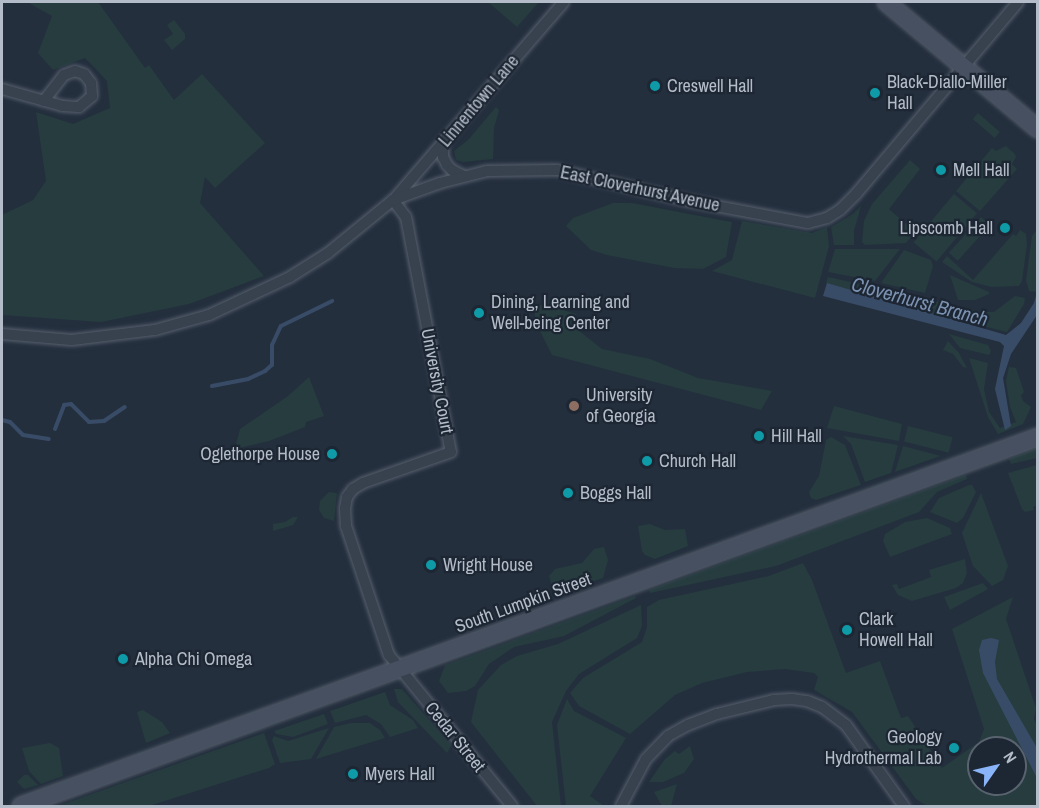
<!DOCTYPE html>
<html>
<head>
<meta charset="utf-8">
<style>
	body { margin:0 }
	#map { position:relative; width:1039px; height:808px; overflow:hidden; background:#242f3e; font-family:"Archivo Narrow",sans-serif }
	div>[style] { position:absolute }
	.green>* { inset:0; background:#263c3f; transform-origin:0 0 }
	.water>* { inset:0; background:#394c67 }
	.stream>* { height:4px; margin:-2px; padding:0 2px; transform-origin:2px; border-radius:2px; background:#394c67 }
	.roads { filter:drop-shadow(0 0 2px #565f6c) drop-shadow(0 0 2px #565f6c) }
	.street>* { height:10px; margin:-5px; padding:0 5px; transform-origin:5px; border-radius:5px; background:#38414e }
	.secondary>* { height:16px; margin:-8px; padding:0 8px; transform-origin:8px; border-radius:8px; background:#465061 }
	.dots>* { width:16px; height:16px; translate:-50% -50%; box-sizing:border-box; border:3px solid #1d2633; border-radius:50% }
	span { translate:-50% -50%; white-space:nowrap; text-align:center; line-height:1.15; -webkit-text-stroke:4.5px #1d2633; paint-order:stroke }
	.poi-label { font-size:18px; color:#b4bcc9 }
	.left { translate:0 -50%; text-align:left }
	.right { translate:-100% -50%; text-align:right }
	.street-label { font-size:18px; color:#b4bcc9 }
	.water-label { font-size:20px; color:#7c92b1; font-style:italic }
	.frame { position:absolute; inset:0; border:3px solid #b4bcc9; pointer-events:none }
	.north { position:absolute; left:967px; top:736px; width:60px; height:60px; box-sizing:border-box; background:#1d2633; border:2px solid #59626f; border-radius:50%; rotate:56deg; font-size:16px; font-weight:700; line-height:24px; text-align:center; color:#b4bcc9 }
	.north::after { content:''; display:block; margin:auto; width:21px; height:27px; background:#8ab4f8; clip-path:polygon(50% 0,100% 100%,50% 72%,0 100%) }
</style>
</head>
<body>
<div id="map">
	<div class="green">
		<i style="clip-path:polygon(27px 2px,98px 2px,145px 68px,149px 65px,174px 100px,202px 74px,265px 143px,215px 188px,205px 177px,200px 203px,264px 276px,189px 304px,101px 322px,2px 315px,2px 215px,33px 200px,46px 181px,36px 112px,73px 124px,110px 108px,107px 81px,85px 58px,53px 70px,38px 53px,52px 16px)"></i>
		<i style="clip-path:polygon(488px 2px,539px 2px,517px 27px)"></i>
		<i style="clip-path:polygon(174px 20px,185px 34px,185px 39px,172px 50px,164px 40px,173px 34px,167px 25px)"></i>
		<i style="clip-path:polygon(496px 107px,499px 110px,494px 128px,493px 159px,463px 162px,456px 160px,454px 151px,468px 140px)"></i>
		<i style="left:978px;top:113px;width:29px;height:8px;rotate:41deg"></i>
		<i style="clip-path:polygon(1006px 146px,1015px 154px,1016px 157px,1012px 164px,1017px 169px,980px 211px,956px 191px,992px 148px,996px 151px)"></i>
		<i style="clip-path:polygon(910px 160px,920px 169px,889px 209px,915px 232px,906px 243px,865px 245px,862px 242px,864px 221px,872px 204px)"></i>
		<i style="left:954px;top:194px;width:30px;height:63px;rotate:40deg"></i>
		<i style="clip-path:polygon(613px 203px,632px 203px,732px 222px,726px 257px,703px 269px,674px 268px,607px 255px,591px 250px,566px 226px,573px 218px)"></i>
		<i style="clip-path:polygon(861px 206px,854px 231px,854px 245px,834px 245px,831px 227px,853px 214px)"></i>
		<i style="left:981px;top:217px;width:12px;height:48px;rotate:42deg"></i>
		<i style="clip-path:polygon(742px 221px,812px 233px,827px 227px,829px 246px,815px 298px,712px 271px,732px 260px)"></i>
		<i style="clip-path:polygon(1020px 230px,1026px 234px,1027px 245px,1022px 281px,1019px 286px,992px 287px,972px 282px,942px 262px,947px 256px,973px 280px,1013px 234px,1016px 236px)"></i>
		<i style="clip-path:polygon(1036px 231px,1038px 232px,1037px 292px,1029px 291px,1026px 280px,1032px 236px)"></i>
		<i style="clip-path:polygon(835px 249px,900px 249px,875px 281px,828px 272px)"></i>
		<i style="clip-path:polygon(904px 250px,931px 260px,933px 266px,925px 293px,881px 283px)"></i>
		<i style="clip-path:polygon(950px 275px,989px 292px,989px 294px,975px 300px,958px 300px)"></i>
		<i style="clip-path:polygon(828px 277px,937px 301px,940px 303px,936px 316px,826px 283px)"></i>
		<i style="clip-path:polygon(1015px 296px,1025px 298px,1024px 304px,1007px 332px,942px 316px,946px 304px,980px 312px,994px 312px)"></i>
		<i style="clip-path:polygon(533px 305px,548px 305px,576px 314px,578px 330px,602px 349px,650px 359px,698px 378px,772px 391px,761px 410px,552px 355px,537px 325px)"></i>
		<i style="clip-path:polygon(949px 334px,988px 345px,991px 351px,989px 355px,960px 348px)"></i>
		<i style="clip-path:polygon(948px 341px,959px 353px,967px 368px,963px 367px,953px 354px,943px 350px)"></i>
		<i style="clip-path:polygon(969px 358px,988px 363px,984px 389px,989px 412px,1000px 428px,1016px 422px,1010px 407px,1006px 381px,1009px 367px,1016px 368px,1024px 392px,1021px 395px,1023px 401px,1031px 407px,1023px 424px,998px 434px,988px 417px)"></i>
		<i style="clip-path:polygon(309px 377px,324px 416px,306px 422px,305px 427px,269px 441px,239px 448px,236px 444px,240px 429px,288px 396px)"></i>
		<i style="clip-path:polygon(834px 406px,902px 424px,899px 441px,827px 428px)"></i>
		<i style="left:908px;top:426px;width:46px;height:16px;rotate:14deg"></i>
		<i style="clip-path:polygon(843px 436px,898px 445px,891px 473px,865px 482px,851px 444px)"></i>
		<i style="clip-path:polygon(831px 437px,845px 445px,861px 485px,816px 500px,811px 498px,809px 492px,819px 476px,826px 440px)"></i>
		<i style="clip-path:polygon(903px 446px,941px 456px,895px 472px)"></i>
		<i style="clip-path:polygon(1037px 448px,1037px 458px,1011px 464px,1009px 459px)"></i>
		<i style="clip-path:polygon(1037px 465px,1037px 505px,1033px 507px,1034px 510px,1025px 512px,1022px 509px,1008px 473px)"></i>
		<i style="clip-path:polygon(966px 475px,967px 479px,937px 492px,919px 512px,776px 566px,650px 593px,649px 590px)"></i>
		<i style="clip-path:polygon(969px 485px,972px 485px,976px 492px,963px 518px,957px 523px,930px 512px,939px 498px)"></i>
		<i style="clip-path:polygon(329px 492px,337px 493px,334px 521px,324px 518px,319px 510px,320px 501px)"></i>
		<i style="clip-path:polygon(981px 493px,1008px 566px,1003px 580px,992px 586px,973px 566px,962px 533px)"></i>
		<i style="clip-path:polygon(293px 517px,298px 517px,293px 525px,273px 531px,273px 524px,285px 522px)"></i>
		<i style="clip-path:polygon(927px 518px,950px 528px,952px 534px,890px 557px,883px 541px,885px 534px,905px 522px)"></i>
		<i style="clip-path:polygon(650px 524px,665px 530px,685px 529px,688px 546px,655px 559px,645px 555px,642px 551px,638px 526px)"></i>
		<i style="clip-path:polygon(604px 547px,608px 560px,603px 578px,558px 594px,552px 586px,549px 576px,555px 569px,582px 563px,594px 549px)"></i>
		<i style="clip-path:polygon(965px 559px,967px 573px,963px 583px,956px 588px,912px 601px,898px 595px,892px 585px,897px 584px,899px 589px,931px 577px,929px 570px)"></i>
		<i style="clip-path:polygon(evenodd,803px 563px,812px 580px,846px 673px,880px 661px,901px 718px,908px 716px,942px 768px,979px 742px,984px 729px,952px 629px,1013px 597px,1006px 619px,1036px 708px,1034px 719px,1038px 728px,1037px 806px,927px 806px,916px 799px,852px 712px,814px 690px,818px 677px,814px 673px,785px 669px,747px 672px,702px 683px,675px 695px,630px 734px,579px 706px,570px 693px,583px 678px,642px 642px,647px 627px,647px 607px,659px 600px,769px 576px,803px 563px,979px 748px,1015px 748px,1015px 784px,979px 784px,979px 748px)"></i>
		<i style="clip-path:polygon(983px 583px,988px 589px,950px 610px,944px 597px)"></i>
		<i style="clip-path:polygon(635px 596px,636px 598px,564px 636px,514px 647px,489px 664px,475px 686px,466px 691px,448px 693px,439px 681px,445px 665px)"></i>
		<i style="clip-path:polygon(641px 605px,642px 626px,637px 638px,579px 674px,566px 691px,552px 722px,561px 806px,537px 806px,471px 722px,478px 690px,501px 665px,517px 656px,558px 644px)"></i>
		<i style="clip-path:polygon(394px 689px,402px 689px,451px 745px,449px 750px,447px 753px,398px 702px)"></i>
		<i style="clip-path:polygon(385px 692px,390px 705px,413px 720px,418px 728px,390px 737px,381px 724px,366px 715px,335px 723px,330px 711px)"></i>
		<i style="clip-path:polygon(567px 699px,574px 711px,626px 738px,590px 796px,604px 806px,566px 806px,557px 725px)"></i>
		<i style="clip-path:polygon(143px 710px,162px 722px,170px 733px,146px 743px,137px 712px)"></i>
		<i style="clip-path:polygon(324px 714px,328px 724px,293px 737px,276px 734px,274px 731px)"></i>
		<i style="clip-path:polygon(351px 723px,370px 723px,380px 730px,385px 738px,316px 759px,334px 727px)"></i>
		<i style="clip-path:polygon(329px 728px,311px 759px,280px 763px,272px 740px,274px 736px,288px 741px)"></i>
		<i style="clip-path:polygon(264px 733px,275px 764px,269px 768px,149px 806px,58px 806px)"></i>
		<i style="clip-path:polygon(50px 743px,59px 748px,63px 776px,41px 784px,29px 771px,22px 748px)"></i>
		<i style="clip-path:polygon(690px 746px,694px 759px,684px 773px,663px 782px,649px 782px,665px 759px,675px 751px,679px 754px)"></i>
		<i style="clip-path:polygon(24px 775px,28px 775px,38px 785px,24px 789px,17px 782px)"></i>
		<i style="clip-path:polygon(677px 784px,671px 806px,662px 806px,654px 792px)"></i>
	</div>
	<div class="water">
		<i style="clip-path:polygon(827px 283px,1006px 335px,1021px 323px,1034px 303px,1037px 292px,1037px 315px,1011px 354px,1003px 378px,1011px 426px,1005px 430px,995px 389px,1004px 346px,1000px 342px,823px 296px)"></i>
		<i style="clip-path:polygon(991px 638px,999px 640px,995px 662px,997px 679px,1037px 748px,1037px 778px,983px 673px,979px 650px,982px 640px)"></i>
	</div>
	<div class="stream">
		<i style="left:212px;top:386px;width:37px;rotate:-11deg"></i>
		<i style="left:248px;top:379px;width:19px;rotate:-25deg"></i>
		<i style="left:265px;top:371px;width:9px;rotate:-41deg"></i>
		<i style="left:272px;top:365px;width:20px;rotate:-90deg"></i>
		<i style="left:272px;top:345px;width:21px;rotate:-65deg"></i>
		<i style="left:281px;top:326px;width:57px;rotate:-26.1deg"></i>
		<i style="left:2px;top:420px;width:8px;rotate:14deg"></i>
		<i style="left:10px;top:422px;width:18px;rotate:45deg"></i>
		<i style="left:23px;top:435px;width:26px;rotate:9deg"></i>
		<i style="left:55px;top:429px;width:26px;rotate:-69deg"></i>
		<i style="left:64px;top:405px;width:7px;rotate:-8deg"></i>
		<i style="left:71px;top:404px;width:25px;rotate:45deg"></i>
		<i style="left:89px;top:422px;width:15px;rotate:-4deg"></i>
		<i style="left:104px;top:421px;width:25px;rotate:-34deg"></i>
	</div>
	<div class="roads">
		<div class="street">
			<i style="left:2px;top:89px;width:63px;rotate:15.6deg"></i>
			<i style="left:63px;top:106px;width:16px;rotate:4deg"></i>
			<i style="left:79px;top:107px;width:17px;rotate:-40deg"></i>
			<i style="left:92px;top:96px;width:13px;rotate:-94deg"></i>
			<i style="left:91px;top:83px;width:11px;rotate:-128deg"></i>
			<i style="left:84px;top:74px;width:9px;rotate:-162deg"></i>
			<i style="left:75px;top:71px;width:12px;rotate:160deg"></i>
			<i style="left:64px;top:75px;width:33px;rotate:128deg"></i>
			<i style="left:443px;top:144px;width:13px;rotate:90deg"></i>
			<i style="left:443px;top:157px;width:9px;rotate:63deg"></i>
			<i style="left:447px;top:165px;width:7px;rotate:45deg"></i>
			<i style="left:452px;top:170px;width:13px;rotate:27deg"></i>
			<i style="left:396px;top:197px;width:257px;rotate:-49.3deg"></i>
			<i style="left:393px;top:200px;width:21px;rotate:53deg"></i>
			<i style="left:406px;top:217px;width:239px;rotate:79.2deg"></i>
			<i style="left:451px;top:452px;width:93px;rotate:160.6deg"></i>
			<i style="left:363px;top:483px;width:12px;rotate:149deg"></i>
			<i style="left:353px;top:489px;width:10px;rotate:127deg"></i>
			<i style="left:347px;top:497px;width:11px;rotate:100deg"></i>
			<i style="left:345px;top:508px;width:18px;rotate:87deg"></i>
			<i style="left:346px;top:526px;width:136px;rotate:71.6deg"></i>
			<i style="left:389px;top:655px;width:195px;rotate:50.8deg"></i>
			<i style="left:2px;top:334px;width:70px;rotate:4.9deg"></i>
			<i style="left:72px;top:340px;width:84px;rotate:-6.9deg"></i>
			<i style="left:155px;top:330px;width:56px;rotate:-15.5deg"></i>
			<i style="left:209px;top:315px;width:89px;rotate:-25.1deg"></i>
			<i style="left:290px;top:277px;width:45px;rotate:-32.3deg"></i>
			<i style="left:328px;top:253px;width:84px;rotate:-39.2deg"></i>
			<i style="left:393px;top:200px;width:50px;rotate:-19.9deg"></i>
			<i style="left:440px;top:183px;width:49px;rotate:-14.3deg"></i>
			<i style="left:487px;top:171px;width:70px;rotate:-0.8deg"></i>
			<i style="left:557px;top:170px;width:136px;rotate:13.2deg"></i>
			<i style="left:689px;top:201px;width:121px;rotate:10.5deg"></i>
			<i style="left:808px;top:223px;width:20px;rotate:-15deg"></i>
			<i style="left:827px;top:218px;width:15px;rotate:-32deg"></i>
			<i style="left:840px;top:210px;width:23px;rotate:-45deg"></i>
			<i style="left:856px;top:194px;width:251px;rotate:-49.8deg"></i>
			<i style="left:621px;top:806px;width:53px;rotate:-62deg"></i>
			<i style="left:646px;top:759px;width:32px;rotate:-46deg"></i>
			<i style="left:668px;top:736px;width:23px;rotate:-29deg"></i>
			<i style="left:688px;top:725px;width:31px;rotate:-21deg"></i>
			<i style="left:717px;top:714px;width:59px;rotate:-13.8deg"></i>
			<i style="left:774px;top:700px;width:18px;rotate:-3deg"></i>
			<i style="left:792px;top:699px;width:15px;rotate:8deg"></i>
			<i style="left:807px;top:701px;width:16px;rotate:22deg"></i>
			<i style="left:822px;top:707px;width:30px;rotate:37deg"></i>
			<i style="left:846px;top:725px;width:100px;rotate:54.4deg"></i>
		</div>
		<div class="secondary">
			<i style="left:886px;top:2px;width:198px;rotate:39.9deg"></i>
			<i style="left:21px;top:806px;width:1082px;rotate:-19.94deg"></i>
		</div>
	</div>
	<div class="dots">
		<i style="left:655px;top:86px;background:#0f9aa8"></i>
		<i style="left:875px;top:93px;background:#0f9aa8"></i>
		<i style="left:941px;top:170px;background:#0f9aa8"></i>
		<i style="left:1005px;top:228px;background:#0f9aa8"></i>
		<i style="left:479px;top:313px;background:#0f9aa8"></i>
		<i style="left:574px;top:406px;background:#8d6e63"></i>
		<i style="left:759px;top:436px;background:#0f9aa8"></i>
		<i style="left:332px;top:454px;background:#0f9aa8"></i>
		<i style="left:647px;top:461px;background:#0f9aa8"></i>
		<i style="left:568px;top:493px;background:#0f9aa8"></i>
		<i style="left:431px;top:565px;background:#0f9aa8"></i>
		<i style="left:847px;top:630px;background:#0f9aa8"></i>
		<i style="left:123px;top:659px;background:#0f9aa8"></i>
		<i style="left:954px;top:748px;background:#0f9aa8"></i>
		<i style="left:353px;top:774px;background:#0f9aa8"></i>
	</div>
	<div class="poi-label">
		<span class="left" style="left:887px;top:93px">Black-Diallo-Miller<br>Hall</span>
		<span class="left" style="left:667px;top:86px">Creswell Hall</span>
		<span class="left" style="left:953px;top:170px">Mell Hall</span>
		<span class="right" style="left:993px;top:228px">Lipscomb Hall</span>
		<span class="left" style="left:491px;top:313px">Dining, Learning and<br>Well-being Center</span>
		<span class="left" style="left:586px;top:406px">University<br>of Georgia</span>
		<span class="left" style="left:771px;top:436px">Hill Hall</span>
		<span class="right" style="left:320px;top:454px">Oglethorpe House</span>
		<span class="left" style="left:659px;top:461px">Church Hall</span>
		<span class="left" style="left:580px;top:493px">Boggs Hall</span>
		<span class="left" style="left:443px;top:565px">Wright House</span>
		<span class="left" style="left:859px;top:630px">Clark<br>Howell Hall</span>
		<span class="left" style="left:135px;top:659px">Alpha Chi Omega</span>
		<span class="right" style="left:942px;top:748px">Geology<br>Hydrothermal Lab</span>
		<span class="left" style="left:365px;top:774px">Myers Hall</span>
	</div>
	<div class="street-label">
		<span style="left:479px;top:101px;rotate:-50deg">Linnentown Lane</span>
		<span style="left:640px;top:189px;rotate:12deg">East Cloverhurst Avenue</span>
		<span style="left:437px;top:381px;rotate:79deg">University Court</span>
		<span style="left:523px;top:603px;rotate:-20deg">South Lumpkin Street</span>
		<span style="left:455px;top:737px;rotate:51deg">Cedar Street</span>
	</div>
	<div class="water-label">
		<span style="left:920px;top:301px;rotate:15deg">Cloverhurst Branch</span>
	</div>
	<div class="frame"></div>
	<div class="north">N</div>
</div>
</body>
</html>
